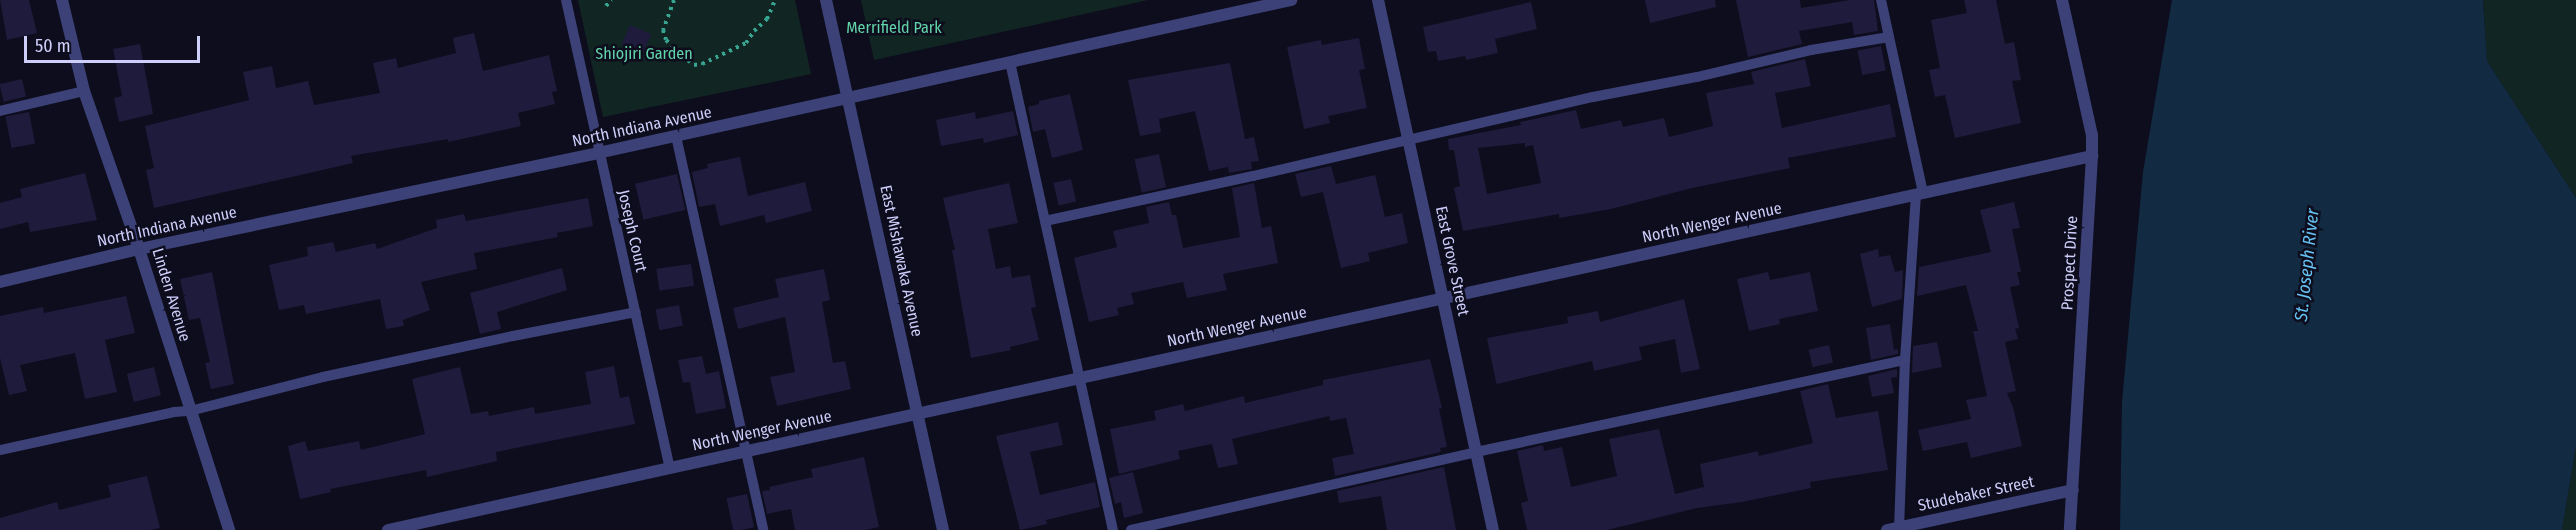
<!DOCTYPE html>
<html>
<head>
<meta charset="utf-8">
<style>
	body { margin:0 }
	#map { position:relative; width:2576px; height:530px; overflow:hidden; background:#0e0d1d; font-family:"Fira Sans Condensed",sans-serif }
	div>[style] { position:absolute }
	.green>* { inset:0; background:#112623 }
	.water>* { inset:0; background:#122b42 }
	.building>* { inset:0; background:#1e1b3c; transform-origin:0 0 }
	.path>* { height:4px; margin-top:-2px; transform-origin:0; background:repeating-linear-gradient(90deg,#37a591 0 3px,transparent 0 7.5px) }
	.service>* { height:10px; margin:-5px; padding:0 5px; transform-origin:5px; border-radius:5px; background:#3c4178 }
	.minor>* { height:12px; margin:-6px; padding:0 6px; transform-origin:6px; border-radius:6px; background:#3c4178 }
	.tertiary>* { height:12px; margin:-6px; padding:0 6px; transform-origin:6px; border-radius:6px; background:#3c4178 }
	span { translate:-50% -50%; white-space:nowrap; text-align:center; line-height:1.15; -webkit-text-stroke:5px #0e0d1d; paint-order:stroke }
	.park-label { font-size:16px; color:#61d4a9 }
	.street-label { font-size:16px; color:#cecefb }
	.water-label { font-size:18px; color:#65c2f2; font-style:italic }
	.scale { position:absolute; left:24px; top:36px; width:176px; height:27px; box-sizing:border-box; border:3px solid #cecefb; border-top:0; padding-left:8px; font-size:18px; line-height:21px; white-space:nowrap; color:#cecefb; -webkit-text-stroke:4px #0e0d1d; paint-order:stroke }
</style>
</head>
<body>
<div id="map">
	<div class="green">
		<i style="clip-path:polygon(578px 0,795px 0,811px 74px,603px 117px)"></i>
		<i style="clip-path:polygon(861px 0,1148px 0,874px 60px)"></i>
		<i style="clip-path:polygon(2483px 0,2576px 0,2576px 198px,2487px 61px)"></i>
		<i style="clip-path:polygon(2576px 446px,2576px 530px,2562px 530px)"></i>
	</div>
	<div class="water">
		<i style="clip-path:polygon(2172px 0,2483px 0,2487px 61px,2576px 198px,2576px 446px,2562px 530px,2120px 530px,2122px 402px,2143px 172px)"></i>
	</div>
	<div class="building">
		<i style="clip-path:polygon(0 0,29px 0,37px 33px,7px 40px)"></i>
		<i style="clip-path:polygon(1645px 0,1715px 0,1716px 7px,1650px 23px)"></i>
		<i style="clip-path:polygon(1736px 0,1800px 0,1801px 8px,1850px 0,1874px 0,1878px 31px,1854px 35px,1852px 22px,1799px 31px,1802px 44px,1748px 57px)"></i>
		<i style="clip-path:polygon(1964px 0,1996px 0,2005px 44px,2014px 42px,2021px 80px,2012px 81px,2021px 123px,1955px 138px,1945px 95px,1935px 97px,1929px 70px,1940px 68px,1931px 20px,1967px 13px)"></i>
		<i style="clip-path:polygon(1531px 2px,1537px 29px,1495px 39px,1498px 53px,1466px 60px,1465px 56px,1438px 61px,1436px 51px,1428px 52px,1423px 27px)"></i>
		<i style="left:630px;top:25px;width:23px;height:21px;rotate:23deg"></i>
		<i style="clip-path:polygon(474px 33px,483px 71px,549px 55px,557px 91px,552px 92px,555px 104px,518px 113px,521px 126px,448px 142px,448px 139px,351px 156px,353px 163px,154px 208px,146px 170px,154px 168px,145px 126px,249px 100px,243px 72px,272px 66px,276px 88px,308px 81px,314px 105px,380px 93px,373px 63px,396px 58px,398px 68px,456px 53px,453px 38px)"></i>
		<i style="clip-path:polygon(1359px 38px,1365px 69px,1359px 70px,1367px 108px,1328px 116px,1330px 123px,1304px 129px,1287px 47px,1321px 40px,1322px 45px)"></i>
		<i style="clip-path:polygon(140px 44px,153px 114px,119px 122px,114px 98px,122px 96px,113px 49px)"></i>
		<i style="left:1881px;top:46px;width:25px;height:24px;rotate:79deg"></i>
		<i style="clip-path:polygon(evenodd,1805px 59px,1811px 86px,1775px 93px,1782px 128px,1890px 104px,1896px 137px,1788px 158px,1790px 168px,1692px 188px,1611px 209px,1559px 218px,1559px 214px,1463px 231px,1454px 188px,1460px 186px,1454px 150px,1449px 150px,1448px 139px,1521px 125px,1520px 122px,1576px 110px,1581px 129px,1621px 120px,1623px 127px,1664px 118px,1669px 137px,1713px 126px,1706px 93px,1754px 84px,1751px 72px,1805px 59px,1525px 143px,1525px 147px,1533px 145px,1541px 183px,1487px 194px,1478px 148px,1525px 143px)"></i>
		<i style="clip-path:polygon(1230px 63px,1245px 139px,1254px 137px,1259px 161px,1251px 162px,1252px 169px,1229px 173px,1228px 167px,1209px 171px,1195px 111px,1159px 119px,1161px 132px,1140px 136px,1128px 80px)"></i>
		<i style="left:22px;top:79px;width:18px;height:23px;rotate:77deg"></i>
		<i style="clip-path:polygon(1070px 94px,1083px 150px,1052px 158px,1045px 129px,1033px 132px,1028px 107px,1039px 104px,1039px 101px)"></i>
		<i style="clip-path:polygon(1013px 111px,1018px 135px,984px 143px,983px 138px,941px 146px,936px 120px,975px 112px,976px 119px)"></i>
		<i style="left:29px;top:112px;width:32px;height:24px;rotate:79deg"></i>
		<i style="left:1159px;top:154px;width:34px;height:25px;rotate:78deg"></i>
		<i style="clip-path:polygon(740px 157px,748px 196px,805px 182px,812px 211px,766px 223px,764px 215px,720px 226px,715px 204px,699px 207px,692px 172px,708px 168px,707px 164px)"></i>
		<i style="clip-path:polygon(1331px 166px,1336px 184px,1375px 175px,1385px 217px,1402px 213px,1408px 243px,1368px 253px,1370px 261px,1341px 268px,1323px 192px,1301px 197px,1295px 174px)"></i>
		<i style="clip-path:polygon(85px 173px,97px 220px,30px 232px,28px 222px,0 229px,0 203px,22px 197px,20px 189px)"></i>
		<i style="left:677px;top:174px;width:37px;height:43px;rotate:77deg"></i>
		<i style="left:1071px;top:179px;width:23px;height:18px;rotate:77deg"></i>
		<i style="clip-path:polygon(1009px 183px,1018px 223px,988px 229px,996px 269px,1010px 266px,1012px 278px,1030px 275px,1036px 307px,1031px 308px,1039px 340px,1010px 347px,1011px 350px,971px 358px,952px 250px,955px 250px,943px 198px)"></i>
		<i style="clip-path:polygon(1254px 183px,1262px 228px,1271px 226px,1278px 263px,1223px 274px,1227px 290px,1187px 298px,1183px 282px,1131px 293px,1134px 304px,1117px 308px,1119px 315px,1089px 322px,1074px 258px,1117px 247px,1113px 231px,1149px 223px,1146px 207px,1169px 202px,1172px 215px,1176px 215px,1183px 248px,1240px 237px,1232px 188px)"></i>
		<i style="clip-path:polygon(588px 198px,593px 226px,557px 233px,558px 237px,474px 253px,477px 269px,421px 282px,430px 310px,403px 320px,404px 326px,386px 329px,380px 299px,306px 314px,304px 305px,279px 310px,269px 265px,308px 256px,307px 247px,333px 242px,336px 252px,375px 243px,377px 249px,437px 228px,436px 220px,464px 214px,466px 221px)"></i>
		<i style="clip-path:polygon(2014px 202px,2020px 228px,2012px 229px,2021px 272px,2017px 272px,2020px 285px,2010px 287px,2019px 328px,2015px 329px,2018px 339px,2005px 342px,2016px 391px,2007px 393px,2013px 407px,2022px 446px,1971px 458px,1967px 442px,1923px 451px,1918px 430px,1971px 419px,1966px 400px,1987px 396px,1973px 331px,1978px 331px,1966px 285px,1917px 296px,1919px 267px,1991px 252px,1980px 210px)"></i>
		<i style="clip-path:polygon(1878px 249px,1879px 257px,1890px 255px,1895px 272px,1903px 270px,1902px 299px,1872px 307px,1860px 254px)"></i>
		<i style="left:691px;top:264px;width:22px;height:35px;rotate:82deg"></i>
		<i style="clip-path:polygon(562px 268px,567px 290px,497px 312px,501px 329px,480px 334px,470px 293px)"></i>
		<i style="clip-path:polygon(824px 269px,830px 300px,822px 302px,833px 363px,845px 361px,851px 389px,777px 406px,770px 377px,795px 372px,785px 317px,738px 329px,733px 308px,779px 297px,775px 279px)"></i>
		<i style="clip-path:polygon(212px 272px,234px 384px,211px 389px,205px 363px,210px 362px,200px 318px,189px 320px,180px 279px)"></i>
		<i style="clip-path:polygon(1768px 272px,1770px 280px,1810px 272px,1818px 311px,1779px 319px,1780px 324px,1749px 331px,1737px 279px)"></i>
		<i style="clip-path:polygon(126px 296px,135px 333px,105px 340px,117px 392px,85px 399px,75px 353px,20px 365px,27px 391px,9px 395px,0 358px,0 316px,43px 307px,44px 313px)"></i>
		<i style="clip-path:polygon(1684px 299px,1700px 369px,1681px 373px,1675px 339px,1639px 347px,1642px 360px,1594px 371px,1592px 361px,1497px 384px,1496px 382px,1487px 338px,1568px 323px,1567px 317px,1598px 311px,1600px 322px)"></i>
		<i style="left:679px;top:305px;width:21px;height:24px;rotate:79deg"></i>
		<i style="clip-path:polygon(1890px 324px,1894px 350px,1898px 349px,1898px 354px,1871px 360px,1866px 328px)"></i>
		<i style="clip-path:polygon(1937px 342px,1942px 367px,1912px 373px,1913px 346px)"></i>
		<i style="left:1829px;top:345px;width:18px;height:21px;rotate:77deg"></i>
		<i style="clip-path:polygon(702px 356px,706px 374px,719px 371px,726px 408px,696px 414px,690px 382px,683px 383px,678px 360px)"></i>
		<i style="clip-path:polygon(1430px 359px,1442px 408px,1439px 409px,1447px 447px,1440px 448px,1441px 452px,1335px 476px,1332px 458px,1354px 454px,1346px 418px,1330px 421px,1329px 416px,1232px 439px,1238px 464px,1218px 468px,1212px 444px,1178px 451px,1180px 459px,1119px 474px,1110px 429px,1156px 420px,1154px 411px,1183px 404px,1185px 411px,1244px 396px,1245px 403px,1323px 385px,1323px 380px)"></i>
		<i style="clip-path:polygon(614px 366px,620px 398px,629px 396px,635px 424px,496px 452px,497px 461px,427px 477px,426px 470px,330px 489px,331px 492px,300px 499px,288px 446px,305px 441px,308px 451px,359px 441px,361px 450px,425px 434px,412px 379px,460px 367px,471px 414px,488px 411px,489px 416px,534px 407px,535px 414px,591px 404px,585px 372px)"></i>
		<i style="left:154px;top:367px;width:29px;height:28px;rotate:76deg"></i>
		<i style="clip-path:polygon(1897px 369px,1897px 377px,1891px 378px,1894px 393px,1872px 397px,1868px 376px)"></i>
		<i style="clip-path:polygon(1828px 384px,1836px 418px,1878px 411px,1888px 470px,1810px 482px,1811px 488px,1742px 502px,1697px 508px,1607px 530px,1527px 530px,1521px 503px,1528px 501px,1517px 451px,1543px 445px,1544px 451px,1562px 447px,1571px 487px,1617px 476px,1609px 439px,1659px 429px,1675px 494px,1704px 487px,1700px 464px,1758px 451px,1759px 456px,1813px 443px,1800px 391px)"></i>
		<i style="clip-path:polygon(1058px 422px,1063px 445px,1030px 452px,1040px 495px,1095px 482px,1100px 507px,1046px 520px,1047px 524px,1020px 530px,996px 436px)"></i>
		<i style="clip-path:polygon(864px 457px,879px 527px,865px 530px,795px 530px,791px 509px,767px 514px,762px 491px,770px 490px,769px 487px,813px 477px,811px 469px)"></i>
		<i style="clip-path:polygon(1444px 467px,1456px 530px,1387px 530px,1381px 496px,1339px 503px,1337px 491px)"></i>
		<i style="clip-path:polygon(1133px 472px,1143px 513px,1124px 518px,1121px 502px,1115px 504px,1109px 478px)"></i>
		<i style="clip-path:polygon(147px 476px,160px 528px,150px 530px,0 530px,0 518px,57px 502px,59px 510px,111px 497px,108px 485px)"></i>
		<i style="left:747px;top:494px;width:34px;height:21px;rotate:78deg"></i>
	</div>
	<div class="path">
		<i style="left:674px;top:0;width:32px;rotate:110deg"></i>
		<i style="left:663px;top:30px;width:10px;rotate:73deg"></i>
		<i style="left:666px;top:40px;width:23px;rotate:45deg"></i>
		<i style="left:682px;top:56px;width:15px;rotate:37deg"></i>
		<i style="left:694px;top:65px;width:8px;rotate:-7deg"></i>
		<i style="left:702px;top:64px;width:49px;rotate:-25.5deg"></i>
		<i style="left:746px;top:43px;width:14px;rotate:-56deg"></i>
		<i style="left:754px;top:31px;width:18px;rotate:-43deg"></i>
		<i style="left:767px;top:19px;width:21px;rotate:-67deg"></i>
		<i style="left:606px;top:6px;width:8px;rotate:-50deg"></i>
	</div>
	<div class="service">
		<i style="left:566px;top:0;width:479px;rotate:77.5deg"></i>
		<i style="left:1881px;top:0;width:198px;rotate:77.7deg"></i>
		<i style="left:1010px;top:62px;width:479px;rotate:77.6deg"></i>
		<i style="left:0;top:111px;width:86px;rotate:-13.4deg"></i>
		<i style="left:676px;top:136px;width:403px;rotate:77.5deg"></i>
		<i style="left:1045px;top:221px;width:213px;rotate:-12.2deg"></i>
		<i style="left:1253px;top:176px;width:349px;rotate:-13.1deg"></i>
		<i style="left:1593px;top:97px;width:106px;rotate:-10.9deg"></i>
		<i style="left:1697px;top:77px;width:117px;rotate:-13.3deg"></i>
		<i style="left:1811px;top:50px;width:79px;rotate:-9.5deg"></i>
		<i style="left:0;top:450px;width:178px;rotate:-12.3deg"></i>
		<i style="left:174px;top:412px;width:16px;rotate:-4deg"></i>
		<i style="left:190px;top:411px;width:137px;rotate:-14.3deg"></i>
		<i style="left:323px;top:377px;width:194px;rotate:-12.2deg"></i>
		<i style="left:513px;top:336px;width:125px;rotate:-11deg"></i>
		<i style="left:1131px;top:530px;width:354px;rotate:-12.7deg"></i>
		<i style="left:1476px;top:452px;width:439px;rotate:-12.1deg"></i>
		<i style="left:1899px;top:530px;width:170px;rotate:-88deg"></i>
		<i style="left:1905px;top:360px;width:165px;rotate:-86.2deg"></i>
	</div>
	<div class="minor">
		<i style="left:62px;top:0;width:94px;rotate:76.4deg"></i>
		<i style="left:84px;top:91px;width:167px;rotate:70.8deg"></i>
		<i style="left:139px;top:249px;width:295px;rotate:72.2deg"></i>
		<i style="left:1378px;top:0;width:542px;rotate:77.76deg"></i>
		<i style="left:2062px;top:0;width:138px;rotate:77.5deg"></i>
		<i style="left:2092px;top:135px;width:21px;rotate:90deg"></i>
		<i style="left:2092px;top:156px;width:375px;rotate:93.4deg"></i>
		<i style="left:0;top:282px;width:143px;rotate:-13.4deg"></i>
		<i style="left:139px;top:249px;width:469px;rotate:-11.8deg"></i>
		<i style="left:598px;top:153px;width:710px;rotate:-12.45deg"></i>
		<i style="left:388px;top:530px;width:1745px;rotate:-12.38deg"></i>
		<i style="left:1887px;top:530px;width:190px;rotate:-12.1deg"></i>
	</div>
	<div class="tertiary">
		<i style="left:826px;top:0;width:543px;rotate:77.55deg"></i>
	</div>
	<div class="park-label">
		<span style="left:894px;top:28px">Merrifield Park</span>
		<span style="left:644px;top:54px">Shiojiri Garden</span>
	</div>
	<div class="street-label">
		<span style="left:642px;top:127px;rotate:-12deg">North Indiana Avenue</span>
		<span style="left:1712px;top:223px;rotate:-12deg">North Wenger Avenue</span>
		<span style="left:167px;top:227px;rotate:-12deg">North Indiana Avenue</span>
		<span style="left:632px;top:231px;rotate:77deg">Joseph Court</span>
		<span style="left:901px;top:261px;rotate:78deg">East Mishawaka Avenue</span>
		<span style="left:1452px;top:261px;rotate:78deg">East Grove Street</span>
		<span style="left:2070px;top:263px;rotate:-87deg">Prospect Drive</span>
		<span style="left:171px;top:295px;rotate:73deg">Linden Avenue</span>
		<span style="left:1237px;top:327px;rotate:-12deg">North Wenger Avenue</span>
		<span style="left:762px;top:431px;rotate:-12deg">North Wenger Avenue</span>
		<span style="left:1976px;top:494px;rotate:-12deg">Studebaker Street</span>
	</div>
	<div class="water-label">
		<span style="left:2307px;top:265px;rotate:-84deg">St. Joseph River</span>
	</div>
	<div class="scale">50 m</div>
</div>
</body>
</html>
